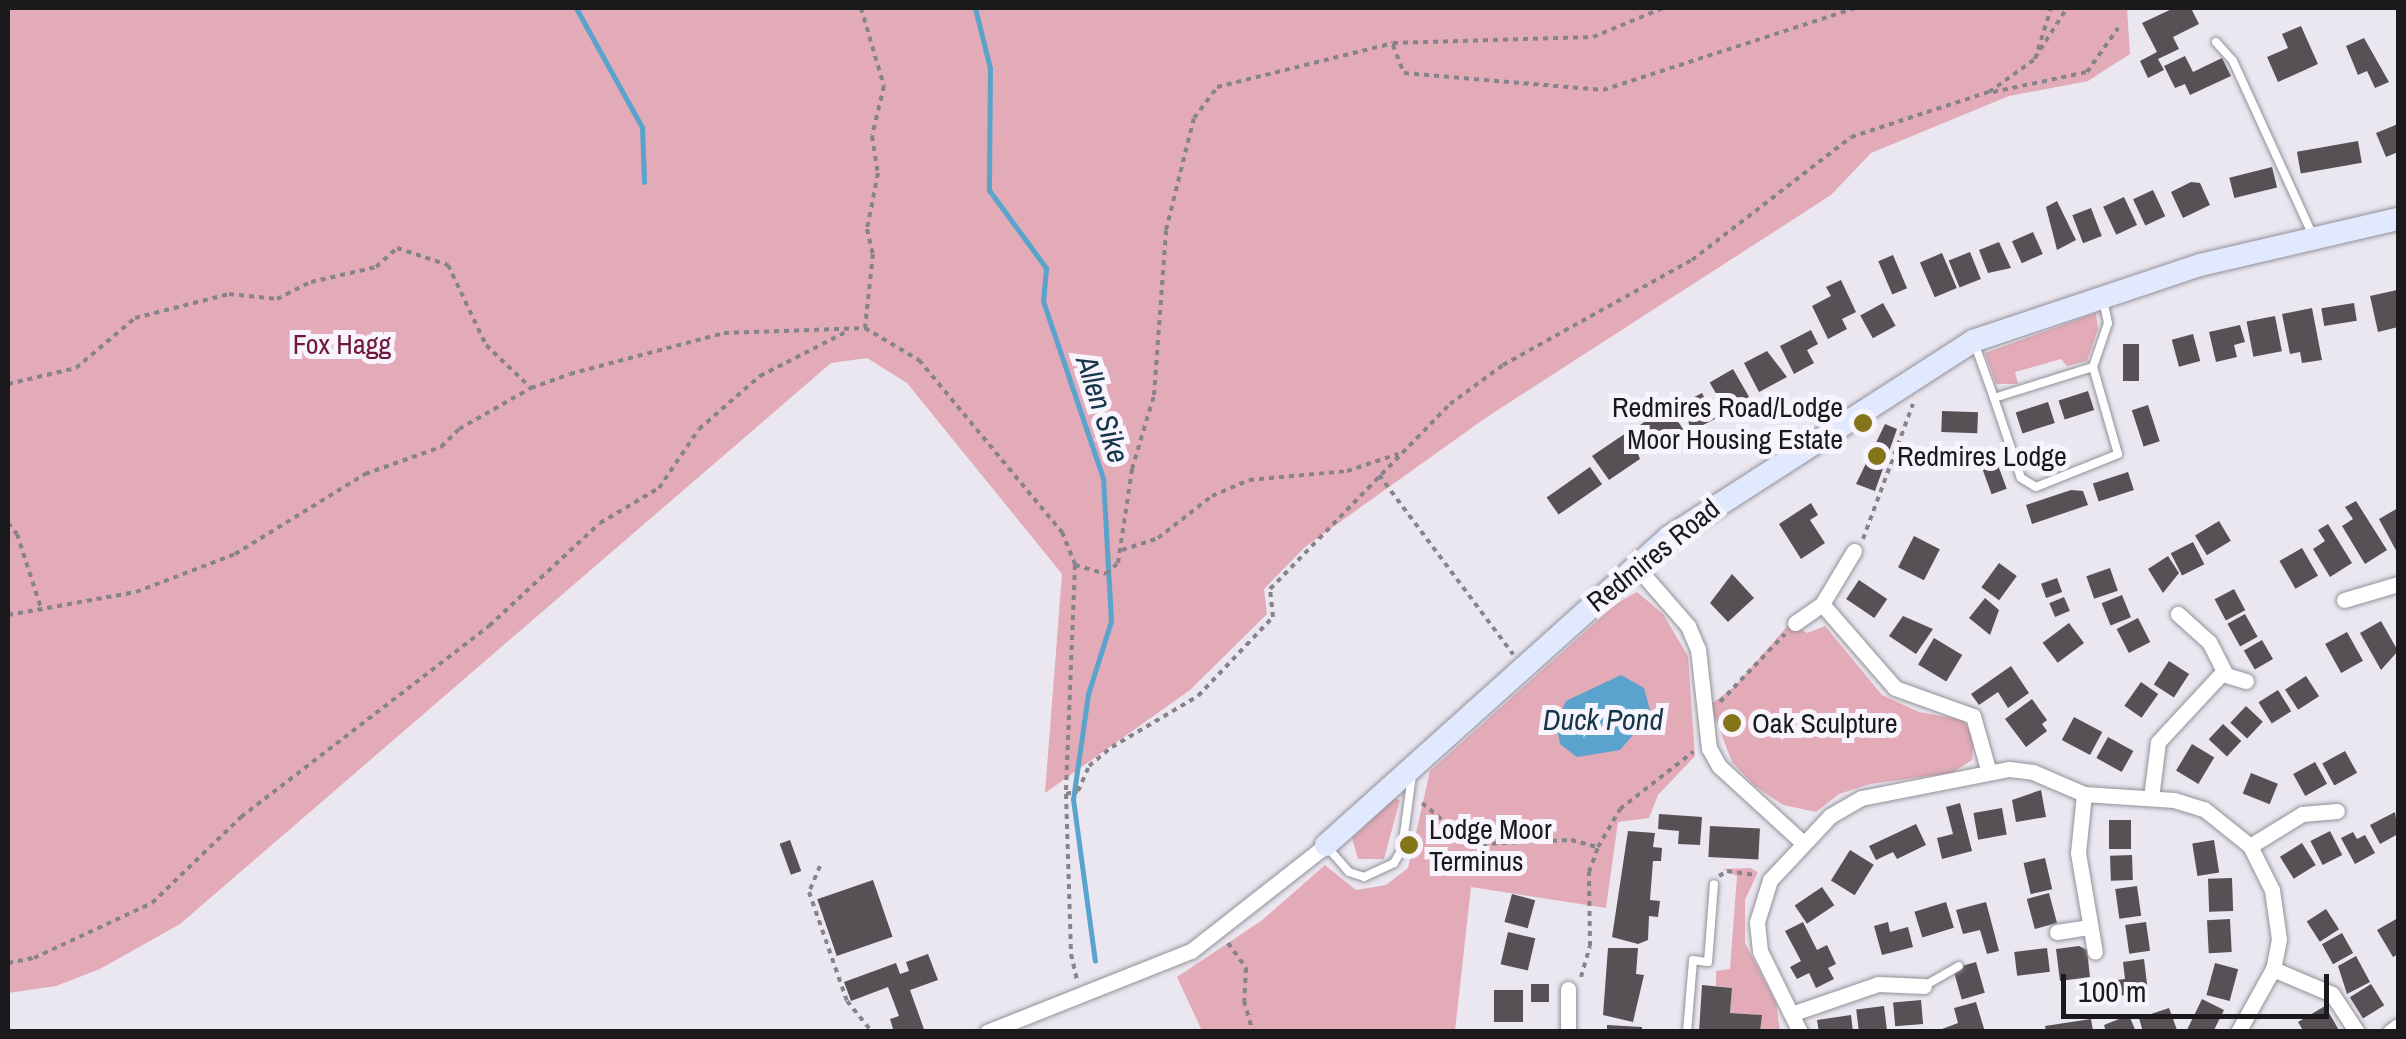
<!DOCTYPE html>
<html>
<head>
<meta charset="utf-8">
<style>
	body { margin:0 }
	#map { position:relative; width:2406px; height:1039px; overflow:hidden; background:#eae7f0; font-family:"Archivo Narrow",sans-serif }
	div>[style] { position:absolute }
	.green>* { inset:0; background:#e2abb7 }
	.water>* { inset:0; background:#5aa3cc }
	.stream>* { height:5px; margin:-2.5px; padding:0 2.5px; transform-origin:2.5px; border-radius:2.5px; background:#5aa3cc }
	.building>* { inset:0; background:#575156; transform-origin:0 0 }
	.path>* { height:4px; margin-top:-2px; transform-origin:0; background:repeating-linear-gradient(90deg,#86838a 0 5px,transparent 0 10px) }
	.roads { filter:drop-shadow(0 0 2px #939098) drop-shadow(0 0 2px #939098) }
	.lane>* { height:8px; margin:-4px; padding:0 4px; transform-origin:4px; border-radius:4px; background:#fff }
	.street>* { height:15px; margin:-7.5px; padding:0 7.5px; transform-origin:7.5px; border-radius:7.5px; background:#fff }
	.secondary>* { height:22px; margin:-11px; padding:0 11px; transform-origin:11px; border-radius:11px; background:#e1e9fe }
	.dots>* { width:28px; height:28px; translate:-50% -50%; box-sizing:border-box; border:5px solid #f7f4fd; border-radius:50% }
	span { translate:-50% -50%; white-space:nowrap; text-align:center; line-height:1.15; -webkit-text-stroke:10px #f7f4fd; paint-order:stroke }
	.park-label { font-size:28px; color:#711738 }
	.poi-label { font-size:28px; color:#1a191c }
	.right { translate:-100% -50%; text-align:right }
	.left { translate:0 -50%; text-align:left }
	.street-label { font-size:28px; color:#1a191c }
	.water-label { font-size:30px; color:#153648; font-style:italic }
	.frame { position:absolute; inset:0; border:10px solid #1a191c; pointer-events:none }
	.scale { position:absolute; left:2061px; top:974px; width:268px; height:45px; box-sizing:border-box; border:5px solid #1a191c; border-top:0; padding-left:12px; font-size:30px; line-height:35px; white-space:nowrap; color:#1a191c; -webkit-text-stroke:8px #f7f4fd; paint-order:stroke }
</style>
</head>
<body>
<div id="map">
	<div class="green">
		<i style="clip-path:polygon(8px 8px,2127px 8px,2130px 54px,2088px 81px,2009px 96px,1871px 153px,1831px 195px,1487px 417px,1305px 547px,1264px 589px,1267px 614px,1190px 690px,1045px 793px,1062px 574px,907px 383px,867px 358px,831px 363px,180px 924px,100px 969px,56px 986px,8px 993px)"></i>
		<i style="clip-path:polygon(2096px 313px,2098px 329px,2087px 361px,2067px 366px,2061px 359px,2015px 372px,2018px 384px,1996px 384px,1985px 353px)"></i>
		<i style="clip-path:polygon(1637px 592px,1663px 614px,1688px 656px,1695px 756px,1658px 795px,1649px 818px,1618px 822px,1606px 908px,1471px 887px,1455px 1031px,1202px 1031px,1177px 977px,1261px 921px,1325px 865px,1356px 890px,1386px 885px,1408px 868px,1430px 771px,1617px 603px)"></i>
		<i style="clip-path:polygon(1791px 622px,1807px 633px,1825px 626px,1882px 695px,1919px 712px,1963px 720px,1974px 737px,1972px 760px,1952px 773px,1870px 784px,1839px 794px,1816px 812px,1783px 805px,1755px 786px,1732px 762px,1710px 705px,1735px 686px)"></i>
		<i style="clip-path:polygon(1395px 798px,1400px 800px,1384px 859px,1358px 859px,1352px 838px)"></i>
		<i style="clip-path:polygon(1750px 868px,1758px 872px,1745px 900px,1745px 943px,1776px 1003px,1780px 1031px,1760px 1031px,1761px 1015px,1730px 1013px,1732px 988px,1716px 986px,1716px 971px,1730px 969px,1737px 876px,1723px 869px)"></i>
	</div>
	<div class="water">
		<i style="clip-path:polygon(1621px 675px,1644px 688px,1651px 714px,1620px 750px,1577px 757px,1560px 744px,1556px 723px,1566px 701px)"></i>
	</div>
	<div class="stream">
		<i style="left:576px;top:8px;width:136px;rotate:61deg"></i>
		<i style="left:642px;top:127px;width:55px;rotate:87.9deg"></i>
		<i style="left:975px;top:8px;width:62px;rotate:76deg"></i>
		<i style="left:990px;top:68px;width:122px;rotate:90.5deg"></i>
		<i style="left:989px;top:190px;width:97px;rotate:53.8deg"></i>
		<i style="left:1046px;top:268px;width:33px;rotate:95deg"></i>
		<i style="left:1043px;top:301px;width:187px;rotate:71.3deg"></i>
		<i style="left:1103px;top:478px;width:143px;rotate:86.8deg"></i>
		<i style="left:1111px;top:621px;width:77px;rotate:107.5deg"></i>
		<i style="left:1088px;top:694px;width:106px;rotate:98.1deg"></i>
		<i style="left:1073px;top:799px;width:163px;rotate:82.3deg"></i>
	</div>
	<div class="building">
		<i style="clip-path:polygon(2174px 8px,2191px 8px,2199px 24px,2173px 37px,2179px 49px,2158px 59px,2164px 70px,2148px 78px,2140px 61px,2157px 52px,2142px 23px)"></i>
		<i style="clip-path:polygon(2301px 26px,2318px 64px,2278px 82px,2267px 57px,2288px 48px,2282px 34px)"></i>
		<i style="clip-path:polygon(2364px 38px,2389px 82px,2375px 88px,2367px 71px,2358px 75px,2346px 46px)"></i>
		<i style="clip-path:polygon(2185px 56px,2193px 72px,2222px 58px,2231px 76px,2190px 95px,2185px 84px,2175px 88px,2164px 66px)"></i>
		<i style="clip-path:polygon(2398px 124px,2398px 152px,2386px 157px,2376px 133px)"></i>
		<i style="left:2358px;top:141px;width:22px;height:62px;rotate:80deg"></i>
		<i style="left:2272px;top:167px;width:21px;height:44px;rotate:76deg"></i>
		<i style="clip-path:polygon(2191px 182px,2200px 183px,2210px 205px,2183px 218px,2171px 192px)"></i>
		<i style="left:2153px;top:190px;width:29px;height:22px;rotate:65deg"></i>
		<i style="left:2124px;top:197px;width:31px;height:23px;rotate:65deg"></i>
		<i style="clip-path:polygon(2057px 201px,2076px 240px,2057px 250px,2046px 207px)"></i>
		<i style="left:2091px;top:208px;width:30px;height:20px;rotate:69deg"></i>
		<i style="left:2033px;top:232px;width:24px;height:23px;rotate:66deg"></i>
		<i style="clip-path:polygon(1999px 242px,2011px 268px,1988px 273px,1979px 250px)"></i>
		<i style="left:1970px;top:252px;width:29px;height:23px;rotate:68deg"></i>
		<i style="left:1942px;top:253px;width:38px;height:24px;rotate:67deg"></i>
		<i style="left:1893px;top:255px;width:36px;height:16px;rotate:67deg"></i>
		<i style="clip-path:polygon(1841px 280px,1856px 312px,1842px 319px,1847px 329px,1828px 339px,1812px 306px,1831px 296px,1826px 287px)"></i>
		<i style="clip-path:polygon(2397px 290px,2398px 327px,2378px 332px,2370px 296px)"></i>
		<i style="left:1883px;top:303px;width:26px;height:26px;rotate:61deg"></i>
		<i style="left:2354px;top:303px;width:18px;height:33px;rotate:81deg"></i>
		<i style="clip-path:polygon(2312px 308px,2322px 360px,2302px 363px,2300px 352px,2290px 354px,2282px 314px)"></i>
		<i style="left:2275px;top:316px;width:36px;height:29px;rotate:79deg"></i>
		<i style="clip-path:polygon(2240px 325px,2245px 342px,2234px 345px,2237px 357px,2216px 362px,2209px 332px)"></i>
		<i style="clip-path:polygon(1811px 330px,1818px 344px,1807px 350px,1814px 363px,1794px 374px,1780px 346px)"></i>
		<i style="left:2193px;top:334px;width:28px;height:22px;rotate:75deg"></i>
		<i style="left:2123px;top:344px;width:16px;height:37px"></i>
		<i style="clip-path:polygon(1767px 351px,1787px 377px,1759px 392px,1744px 363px)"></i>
		<i style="left:1733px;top:369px;width:32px;height:27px;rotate:60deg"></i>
		<i style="left:2088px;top:391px;width:20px;height:31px;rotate:72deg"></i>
		<i style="clip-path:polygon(1702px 393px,1715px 419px,1691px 431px,1683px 403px)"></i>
		<i style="left:2048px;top:402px;width:22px;height:34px;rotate:72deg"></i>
		<i style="left:2148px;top:405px;width:38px;height:17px;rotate:72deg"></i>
		<i style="left:1667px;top:406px;width:29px;height:36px;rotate:55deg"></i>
		<i style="left:1942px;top:411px;width:36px;height:21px;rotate:2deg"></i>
		<i style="clip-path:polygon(1885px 424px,1897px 429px,1875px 491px,1856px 484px)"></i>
		<i style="clip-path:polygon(1629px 431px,1640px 459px,1609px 480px,1592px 456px)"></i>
		<i style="left:1994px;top:454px;width:37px;height:16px;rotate:70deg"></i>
		<i style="left:1590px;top:467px;width:21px;height:53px;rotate:55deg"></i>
		<i style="left:2128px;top:472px;width:19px;height:37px;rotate:72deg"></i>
		<i style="clip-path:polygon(2071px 490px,2083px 491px,2088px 505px,2032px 524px,2026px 505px)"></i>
		<i style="clip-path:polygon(2356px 501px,2387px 550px,2365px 564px,2342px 526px,2353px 519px,2345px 507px)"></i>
		<i style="clip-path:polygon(1811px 503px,1818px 515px,1810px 520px,1825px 543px,1801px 559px,1779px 524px)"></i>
		<i style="clip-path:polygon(2398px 508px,2398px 554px,2379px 519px)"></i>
		<i style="left:2219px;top:521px;width:23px;height:28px;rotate:59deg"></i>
		<i style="clip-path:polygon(2328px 524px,2352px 563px,2330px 577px,2313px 549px,2325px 541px,2318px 530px)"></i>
		<i style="left:1914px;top:536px;width:29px;height:35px;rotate:27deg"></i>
		<i style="left:2193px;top:542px;width:25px;height:25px;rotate:63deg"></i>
		<i style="left:2302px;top:548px;width:32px;height:26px;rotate:60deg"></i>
		<i style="clip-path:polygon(2168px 556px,2179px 573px,2163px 593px,2148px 569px)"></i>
		<i style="left:1999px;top:563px;width:22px;height:30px;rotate:36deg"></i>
		<i style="left:2110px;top:568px;width:24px;height:25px;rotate:71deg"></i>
		<i style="clip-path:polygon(1732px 574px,1754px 598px,1728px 622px,1710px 603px)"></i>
		<i style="left:2057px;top:578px;width:15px;height:17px;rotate:70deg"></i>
		<i style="left:1859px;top:580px;width:34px;height:23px;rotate:34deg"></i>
		<i style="left:2234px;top:589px;width:24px;height:22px;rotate:62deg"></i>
		<i style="left:2122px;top:595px;width:24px;height:22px;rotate:68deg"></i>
		<i style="left:2064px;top:597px;width:15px;height:16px;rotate:67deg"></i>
		<i style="clip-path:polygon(1985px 598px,1999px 610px,1990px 635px,1969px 618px)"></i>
		<i style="left:2245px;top:614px;width:26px;height:20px;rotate:61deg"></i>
		<i style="clip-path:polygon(1903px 616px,1933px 629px,1916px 654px,1889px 636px)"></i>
		<i style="left:2138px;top:618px;width:27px;height:24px;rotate:63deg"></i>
		<i style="clip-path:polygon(2381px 621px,2398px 651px,2381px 670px,2360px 633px)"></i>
		<i style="left:2069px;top:623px;width:25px;height:33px;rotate:53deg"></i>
		<i style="left:2347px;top:632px;width:33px;height:25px;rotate:61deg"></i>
		<i style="left:1934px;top:638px;width:33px;height:31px;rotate:31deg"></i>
		<i style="left:2262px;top:640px;width:22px;height:21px;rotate:60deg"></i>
		<i style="left:2169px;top:661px;width:24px;height:28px;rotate:33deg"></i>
		<i style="clip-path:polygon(2011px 666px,2029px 693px,2008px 708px,1998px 692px,1979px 705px,1971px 694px)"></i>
		<i style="left:2306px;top:676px;width:24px;height:25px;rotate:57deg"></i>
		<i style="left:2141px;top:682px;width:21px;height:29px;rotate:35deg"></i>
		<i style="left:2278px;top:690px;width:25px;height:23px;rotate:58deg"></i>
		<i style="clip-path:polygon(2032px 699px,2047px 720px,2042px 724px,2047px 731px,2026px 747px,2005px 719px)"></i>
		<i style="left:2246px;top:706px;width:23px;height:23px;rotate:43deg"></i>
		<i style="left:2074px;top:717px;width:32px;height:26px;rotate:28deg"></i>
		<i style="left:2223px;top:724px;width:25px;height:21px;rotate:43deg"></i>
		<i style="left:2108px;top:737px;width:29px;height:24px;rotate:29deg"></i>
		<i style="left:2192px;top:744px;width:26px;height:31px;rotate:31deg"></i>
		<i style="left:2345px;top:751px;width:25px;height:26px;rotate:61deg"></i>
		<i style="left:2315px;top:762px;width:25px;height:25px;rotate:61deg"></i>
		<i style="left:2251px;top:773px;width:29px;height:22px;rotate:22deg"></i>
		<i style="clip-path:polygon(2041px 790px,2046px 817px,2016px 822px,2012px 800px)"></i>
		<i style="clip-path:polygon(1960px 803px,1972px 851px,1942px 859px,1937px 838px,1953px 834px,1946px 807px)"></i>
		<i style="left:2002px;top:808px;width:27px;height:29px;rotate:80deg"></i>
		<i style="clip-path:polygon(2395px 812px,2398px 834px,2380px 844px,2370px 825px)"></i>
		<i style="clip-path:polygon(1659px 814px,1702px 817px,1700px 845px,1678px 844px,1679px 831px,1658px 829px)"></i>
		<i style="left:2109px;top:820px;width:22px;height:29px"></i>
		<i style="clip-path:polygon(1916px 824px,1926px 845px,1897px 859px,1893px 852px,1876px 860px,1869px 846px)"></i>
		<i style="left:1710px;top:826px;width:50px;height:31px;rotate:3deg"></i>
		<i style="clip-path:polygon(1628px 831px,1655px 833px,1653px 847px,1662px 848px,1661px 861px,1653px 861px,1650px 900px,1660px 901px,1658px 917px,1649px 916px,1648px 940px,1638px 944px,1612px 937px)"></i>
		<i style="left:2330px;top:831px;width:27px;height:22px;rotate:63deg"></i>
		<i style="clip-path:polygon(2353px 832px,2357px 839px,2365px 835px,2375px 853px,2355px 864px,2341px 838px)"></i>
		<i style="left:790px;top:840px;width:33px;height:11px;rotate:70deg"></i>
		<i style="left:2214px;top:840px;width:33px;height:22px;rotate:81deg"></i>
		<i style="left:2302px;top:843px;width:26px;height:26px;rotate:58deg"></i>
		<i style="left:1850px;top:850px;width:28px;height:36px;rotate:32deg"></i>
		<i style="left:2132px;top:855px;width:25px;height:22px;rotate:88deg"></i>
		<i style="left:2045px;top:858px;width:32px;height:22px;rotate:77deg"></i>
		<i style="left:2232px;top:878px;width:33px;height:24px;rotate:88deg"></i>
		<i style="left:873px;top:880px;width:60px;height:59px;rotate:71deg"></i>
		<i style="left:2137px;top:886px;width:30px;height:22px;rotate:82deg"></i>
		<i style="left:1822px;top:887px;width:22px;height:33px;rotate:56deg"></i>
		<i style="left:2049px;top:893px;width:31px;height:23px;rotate:75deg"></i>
		<i style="left:1512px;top:894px;width:24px;height:29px;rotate:15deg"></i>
		<i style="left:1946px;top:902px;width:27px;height:33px;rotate:73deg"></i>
		<i style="clip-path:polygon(1986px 902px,1999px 951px,1987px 954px,1980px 930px,1963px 934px,1956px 910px)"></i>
		<i style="left:2326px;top:909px;width:24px;height:23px;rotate:57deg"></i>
		<i style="clip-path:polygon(2398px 918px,2398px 954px,2393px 957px,2377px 930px)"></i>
		<i style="left:2230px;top:919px;width:33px;height:23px;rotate:87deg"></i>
		<i style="clip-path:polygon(1803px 922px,1817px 950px,1827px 945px,1836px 964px,1828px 968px,1834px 979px,1816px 988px,1809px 973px,1797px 979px,1790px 967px,1801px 961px,1785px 931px)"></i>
		<i style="clip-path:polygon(1888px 922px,1890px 932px,1908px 927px,1913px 947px,1882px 955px,1874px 926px)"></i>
		<i style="left:2146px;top:922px;width:29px;height:21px;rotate:82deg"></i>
		<i style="left:1508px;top:932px;width:28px;height:33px;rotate:13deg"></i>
		<i style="left:2342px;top:933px;width:23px;height:23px;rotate:61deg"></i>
		<i style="clip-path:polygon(2079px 946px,2087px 950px,2090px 977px,2060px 981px,2056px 949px)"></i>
		<i style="clip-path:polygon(1608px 948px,1638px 948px,1636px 974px,1644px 975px,1633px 1022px,1603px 1015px)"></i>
		<i style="left:2047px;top:948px;width:24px;height:33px;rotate:83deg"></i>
		<i style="clip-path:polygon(928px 954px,938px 980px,910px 990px,925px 1032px,894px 1032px,890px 1019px,899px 1016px,888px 987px,851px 1001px,844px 982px,896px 963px,900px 974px,909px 971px,906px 962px)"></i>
		<i style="clip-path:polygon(2356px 956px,2370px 982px,2347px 994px,2338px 966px)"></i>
		<i style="clip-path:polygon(2144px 959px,2148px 992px,2102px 998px,2100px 982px,2125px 979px,2123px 962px)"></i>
		<i style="left:1976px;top:962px;width:32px;height:24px;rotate:74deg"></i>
		<i style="left:2215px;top:963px;width:24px;height:33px;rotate:15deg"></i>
		<i style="left:1549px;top:984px;width:18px;height:18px;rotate:90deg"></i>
		<i style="left:2371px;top:984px;width:25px;height:25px;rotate:58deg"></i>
		<i style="clip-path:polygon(1702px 985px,1732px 988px,1730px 1013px,1762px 1015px,1760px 1032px,1699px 1032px)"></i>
		<i style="left:1494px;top:990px;width:29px;height:32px"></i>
		<i style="clip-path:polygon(2202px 999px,2224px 1010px,2213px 1032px,2186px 1032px)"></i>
		<i style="left:1921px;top:1000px;width:24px;height:28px;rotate:85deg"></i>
		<i style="clip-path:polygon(1976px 1002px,1985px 1032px,1934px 1032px,1958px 1023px,1954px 1008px)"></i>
		<i style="left:1884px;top:1006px;width:24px;height:28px;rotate:83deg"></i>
		<i style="clip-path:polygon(2325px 1006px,2340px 1032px,2304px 1032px,2298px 1022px)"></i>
		<i style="clip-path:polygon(2169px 1008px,2177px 1030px,2143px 1032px,2139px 1018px)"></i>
		<i style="clip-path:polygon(1851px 1015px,1853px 1032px,1819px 1032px,1817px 1020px)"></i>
		<i style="clip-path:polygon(2129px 1015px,2136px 1032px,2106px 1032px,2104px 1025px)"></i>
		<i style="clip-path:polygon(2091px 1019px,2093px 1031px,2046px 1032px,2045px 1026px)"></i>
		<i style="clip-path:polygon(1607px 1025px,1642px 1027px,1642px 1032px,1607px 1032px)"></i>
	</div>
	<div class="path">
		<i style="left:861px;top:8px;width:81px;rotate:73.6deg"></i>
		<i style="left:884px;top:86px;width:51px;rotate:103.5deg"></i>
		<i style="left:872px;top:136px;width:37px;rotate:81deg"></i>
		<i style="left:878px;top:173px;width:57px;rotate:101.1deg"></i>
		<i style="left:867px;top:229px;width:26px;rotate:77deg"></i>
		<i style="left:873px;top:254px;width:74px;rotate:96.2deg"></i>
		<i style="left:1393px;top:45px;width:30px;rotate:69deg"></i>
		<i style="left:1404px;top:73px;width:200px;rotate:4.9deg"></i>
		<i style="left:1603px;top:90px;width:265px;rotate:-18deg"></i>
		<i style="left:2035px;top:58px;width:59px;rotate:-57.4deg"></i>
		<i style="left:1993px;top:92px;width:96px;rotate:-12deg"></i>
		<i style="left:2087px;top:72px;width:54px;rotate:-54.8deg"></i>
		<i style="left:8px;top:384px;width:70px;rotate:-13.2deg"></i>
		<i style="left:76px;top:368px;width:77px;rotate:-40.3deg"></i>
		<i style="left:135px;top:318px;width:97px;rotate:-14.3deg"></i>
		<i style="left:229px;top:294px;width:48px;rotate:5.9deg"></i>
		<i style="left:277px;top:299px;width:38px;rotate:-27deg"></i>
		<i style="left:311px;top:282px;width:67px;rotate:-13deg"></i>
		<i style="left:376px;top:267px;width:28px;rotate:-42deg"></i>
		<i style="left:397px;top:248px;width:54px;rotate:18.4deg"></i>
		<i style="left:448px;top:265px;width:89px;rotate:64.6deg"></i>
		<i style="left:486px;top:345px;width:62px;rotate:43.7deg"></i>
		<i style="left:1379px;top:475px;width:224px;rotate:53.2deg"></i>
		<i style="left:8px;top:523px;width:14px;rotate:51deg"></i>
		<i style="left:17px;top:534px;width:81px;rotate:72deg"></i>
		<i style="left:1863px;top:539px;width:144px;rotate:-69.7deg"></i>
		<i style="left:1122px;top:550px;width:38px;rotate:-18deg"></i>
		<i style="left:1158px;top:538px;width:68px;rotate:-37.9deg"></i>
		<i style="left:1212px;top:496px;width:40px;rotate:-23.4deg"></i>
		<i style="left:1249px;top:480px;width:98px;rotate:-5.2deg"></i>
		<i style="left:1347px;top:471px;width:54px;rotate:-18.4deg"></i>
		<i style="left:1075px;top:565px;width:32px;rotate:16deg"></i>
		<i style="left:1106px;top:574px;width:16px;rotate:-43deg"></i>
		<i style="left:1118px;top:563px;width:95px;rotate:-81.5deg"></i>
		<i style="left:1132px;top:469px;width:77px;rotate:-73.4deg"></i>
		<i style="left:1154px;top:395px;width:165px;rotate:-85.8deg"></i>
		<i style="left:1166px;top:230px;width:115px;rotate:-76deg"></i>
		<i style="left:1194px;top:118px;width:39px;rotate:-53deg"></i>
		<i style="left:1217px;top:87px;width:181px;rotate:-14deg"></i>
		<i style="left:1393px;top:43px;width:200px;rotate:-1.7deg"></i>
		<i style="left:1593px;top:37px;width:76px;rotate:-22.5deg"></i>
		<i style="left:8px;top:615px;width:130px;rotate:-10.2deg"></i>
		<i style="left:136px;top:592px;width:106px;rotate:-21deg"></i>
		<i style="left:235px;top:554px;width:153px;rotate:-31.6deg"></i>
		<i style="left:365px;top:474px;width:81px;rotate:-19.6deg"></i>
		<i style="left:441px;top:447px;width:25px;rotate:-45deg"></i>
		<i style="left:459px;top:429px;width:83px;rotate:-29.7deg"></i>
		<i style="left:531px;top:388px;width:41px;rotate:-19.7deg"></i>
		<i style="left:570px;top:374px;width:159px;rotate:-14.9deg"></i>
		<i style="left:724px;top:333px;width:141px;rotate:-2deg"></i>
		<i style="left:865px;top:328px;width:63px;rotate:30.7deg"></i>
		<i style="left:919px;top:360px;width:224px;rotate:50.3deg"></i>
		<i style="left:1062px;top:532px;width:35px;rotate:68deg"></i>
		<i style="left:1075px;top:565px;width:229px;rotate:92.3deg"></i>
		<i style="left:1066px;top:794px;width:160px;rotate:88.2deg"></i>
		<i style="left:1071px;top:954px;width:28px;rotate:77deg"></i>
		<i style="left:1720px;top:702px;width:94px;rotate:-46.3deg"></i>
		<i style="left:1066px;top:794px;width:12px;rotate:-14deg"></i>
		<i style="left:1078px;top:791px;width:27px;rotate:-66deg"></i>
		<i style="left:1089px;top:766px;width:30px;rotate:-40deg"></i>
		<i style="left:1112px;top:747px;width:100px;rotate:-30.7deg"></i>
		<i style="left:1198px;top:696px;width:109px;rotate:-46.5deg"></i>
		<i style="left:1273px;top:617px;width:28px;rotate:-96deg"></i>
		<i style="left:1270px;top:589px;width:258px;rotate:-45.8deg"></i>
		<i style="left:1450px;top:404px;width:66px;rotate:-36.3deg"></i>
		<i style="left:1503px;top:365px;width:216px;rotate:-29.1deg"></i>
		<i style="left:1692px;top:260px;width:201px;rotate:-37.7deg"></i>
		<i style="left:1851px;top:137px;width:145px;rotate:-18.1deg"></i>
		<i style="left:1989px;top:92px;width:57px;rotate:-35.7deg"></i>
		<i style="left:2035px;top:59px;width:53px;rotate:-72.6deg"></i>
		<i style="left:1422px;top:803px;width:47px;rotate:39.8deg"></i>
		<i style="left:1458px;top:833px;width:26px;rotate:25deg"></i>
		<i style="left:1482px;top:844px;width:89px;rotate:-2.6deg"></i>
		<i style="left:1571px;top:840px;width:28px;rotate:15deg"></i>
		<i style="left:820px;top:866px;width:28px;rotate:113deg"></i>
		<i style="left:809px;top:892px;width:115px;rotate:70.8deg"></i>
		<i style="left:847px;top:1001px;width:40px;rotate:51deg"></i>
		<i style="left:1719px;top:876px;width:9px;rotate:-32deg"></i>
		<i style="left:1727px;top:871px;width:30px;rotate:8deg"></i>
		<i style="left:1228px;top:943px;width:31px;rotate:54deg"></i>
		<i style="left:1246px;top:968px;width:33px;rotate:93deg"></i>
		<i style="left:1244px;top:1001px;width:32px;rotate:74deg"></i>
		<i style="left:8px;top:963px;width:26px;rotate:-11deg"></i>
		<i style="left:34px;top:958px;width:130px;rotate:-25deg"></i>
		<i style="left:152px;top:903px;width:124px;rotate:-44deg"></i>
		<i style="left:241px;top:817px;width:313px;rotate:-37.6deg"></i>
		<i style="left:489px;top:626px;width:151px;rotate:-42.9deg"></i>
		<i style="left:600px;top:523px;width:69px;rotate:-30.7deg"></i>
		<i style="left:659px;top:488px;width:71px;rotate:-55.9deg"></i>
		<i style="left:699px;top:429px;width:81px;rotate:-41deg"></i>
		<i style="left:760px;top:376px;width:97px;rotate:-27.1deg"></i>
		<i style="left:1581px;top:977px;width:32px;rotate:-74deg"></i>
		<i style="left:1590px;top:946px;width:74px;rotate:-90.8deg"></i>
		<i style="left:1589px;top:872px;width:27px;rotate:-70deg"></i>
		<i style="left:1598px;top:847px;width:44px;rotate:-59.9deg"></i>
		<i style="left:1620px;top:809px;width:93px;rotate:-38deg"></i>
	</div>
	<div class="roads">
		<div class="lane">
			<i style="left:2216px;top:42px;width:25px;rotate:48deg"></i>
			<i style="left:2233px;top:61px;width:192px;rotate:65.4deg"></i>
			<i style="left:1975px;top:345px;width:56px;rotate:70.3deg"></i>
			<i style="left:1994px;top:398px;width:104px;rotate:-17.4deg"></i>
			<i style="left:2093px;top:367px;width:46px;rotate:-71.2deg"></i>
			<i style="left:2108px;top:323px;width:25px;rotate:-102deg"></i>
			<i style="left:1994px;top:398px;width:84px;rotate:71.4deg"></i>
			<i style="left:2021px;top:478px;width:17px;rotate:31deg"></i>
			<i style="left:2036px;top:487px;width:88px;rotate:-21.9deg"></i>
			<i style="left:2118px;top:454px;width:91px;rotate:-106deg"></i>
			<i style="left:1329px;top:849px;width:30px;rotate:49deg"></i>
			<i style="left:1349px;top:872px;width:16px;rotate:18deg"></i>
			<i style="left:1364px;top:877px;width:33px;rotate:-25deg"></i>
			<i style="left:1394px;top:863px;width:16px;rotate:-60deg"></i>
			<i style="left:1402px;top:849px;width:75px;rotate:-82.3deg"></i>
			<i style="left:1924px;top:986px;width:40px;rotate:-29.7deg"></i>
			<i style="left:1687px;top:1032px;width:72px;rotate:-85.2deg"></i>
			<i style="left:1693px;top:960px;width:15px;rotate:8deg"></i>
			<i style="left:1708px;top:962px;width:78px;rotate:-85.6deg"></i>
		</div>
		<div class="street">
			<i style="left:1635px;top:565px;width:81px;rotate:49deg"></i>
			<i style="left:1688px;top:626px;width:25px;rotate:67deg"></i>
			<i style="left:1698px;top:649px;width:100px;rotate:83.7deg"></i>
			<i style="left:1709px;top:748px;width:21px;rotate:61deg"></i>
			<i style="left:1719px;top:766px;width:114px;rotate:42.5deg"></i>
			<i style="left:2344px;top:600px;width:56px;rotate:-16.5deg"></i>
			<i style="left:1822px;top:604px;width:111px;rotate:49deg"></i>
			<i style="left:1895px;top:688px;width:83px;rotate:19.7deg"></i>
			<i style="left:1973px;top:716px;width:55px;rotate:74.2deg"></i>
			<i style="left:1795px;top:623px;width:33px;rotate:-35deg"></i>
			<i style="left:1822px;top:604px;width:62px;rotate:-58.9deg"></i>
			<i style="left:2223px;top:674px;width:24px;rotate:17deg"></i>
			<i style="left:2084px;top:794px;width:59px;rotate:95.8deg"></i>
			<i style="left:2078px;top:853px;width:100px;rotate:80.3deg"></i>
			<i style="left:2151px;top:798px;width:56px;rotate:-82.9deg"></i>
			<i style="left:2158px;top:742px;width:97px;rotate:-47.1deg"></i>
			<i style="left:2224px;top:671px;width:33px;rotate:-117deg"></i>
			<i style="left:2209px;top:642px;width:42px;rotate:-137.9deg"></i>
			<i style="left:2250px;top:846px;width:61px;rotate:-31.6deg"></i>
			<i style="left:2302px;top:814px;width:35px;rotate:-5deg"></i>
			<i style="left:2057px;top:932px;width:33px;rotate:-9deg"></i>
			<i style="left:2273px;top:969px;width:64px;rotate:23deg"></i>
			<i style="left:2332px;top:994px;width:45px;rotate:56.7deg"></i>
			<i style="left:1794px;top:1013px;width:89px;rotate:-19deg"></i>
			<i style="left:1878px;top:984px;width:46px;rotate:2.5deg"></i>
			<i style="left:987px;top:1032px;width:219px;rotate:-21.7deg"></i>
			<i style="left:1191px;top:951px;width:172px;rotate:-38.1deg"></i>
			<i style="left:1568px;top:1032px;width:43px;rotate:-90deg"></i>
			<i style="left:1800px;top:1032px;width:90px;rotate:-116.3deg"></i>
			<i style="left:1760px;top:951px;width:29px;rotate:-96deg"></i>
			<i style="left:1757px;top:922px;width:44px;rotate:-72.8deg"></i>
			<i style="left:1770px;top:880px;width:88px;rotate:-46.8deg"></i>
			<i style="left:1830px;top:816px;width:36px;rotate:-30deg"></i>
			<i style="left:1861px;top:798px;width:151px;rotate:-11.1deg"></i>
			<i style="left:2009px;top:769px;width:24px;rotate:7deg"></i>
			<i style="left:2033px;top:772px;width:56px;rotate:23.3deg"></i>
			<i style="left:2084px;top:794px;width:90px;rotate:3.8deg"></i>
			<i style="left:2174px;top:800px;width:31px;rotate:17deg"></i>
			<i style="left:2204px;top:809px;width:59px;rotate:38.8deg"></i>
			<i style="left:2250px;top:846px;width:49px;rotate:63.4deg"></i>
			<i style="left:2272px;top:890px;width:49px;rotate:81.9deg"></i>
			<i style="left:2279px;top:939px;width:31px;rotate:101deg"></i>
			<i style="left:2273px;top:969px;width:72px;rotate:119.1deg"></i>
			<i style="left:2390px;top:1032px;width:10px;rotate:-37deg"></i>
		</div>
		<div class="secondary">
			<i style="left:1326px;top:845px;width:461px;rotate:-41.9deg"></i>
			<i style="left:1669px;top:537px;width:362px;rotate:-32.8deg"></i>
			<i style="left:1973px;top:341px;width:239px;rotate:-18.5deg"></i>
			<i style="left:2200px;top:265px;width:203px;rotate:-13.1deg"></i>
		</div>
	</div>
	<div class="dots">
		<i style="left:1863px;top:423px;background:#837518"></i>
		<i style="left:1877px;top:456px;background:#837518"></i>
		<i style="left:1732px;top:723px;background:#837518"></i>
		<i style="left:1409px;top:845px;background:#837518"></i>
	</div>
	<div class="park-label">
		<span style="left:342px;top:344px">Fox Hagg</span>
	</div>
	<div class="poi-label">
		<span class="right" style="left:1843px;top:423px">Redmires Road/Lodge<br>Moor Housing Estate</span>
		<span class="left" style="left:1897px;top:456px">Redmires Lodge</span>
		<span class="left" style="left:1752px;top:723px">Oak Sculpture</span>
		<span class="left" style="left:1429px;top:845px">Lodge Moor<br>Terminus</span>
	</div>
	<div class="street-label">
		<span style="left:1653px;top:555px;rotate:-39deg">Redmires Road</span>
	</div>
	<div class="water-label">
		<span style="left:1103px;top:409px;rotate:72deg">Allen Sike</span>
		<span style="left:1603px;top:719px">Duck Pond</span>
	</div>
	<div class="frame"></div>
	<div class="scale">100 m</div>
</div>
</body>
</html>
